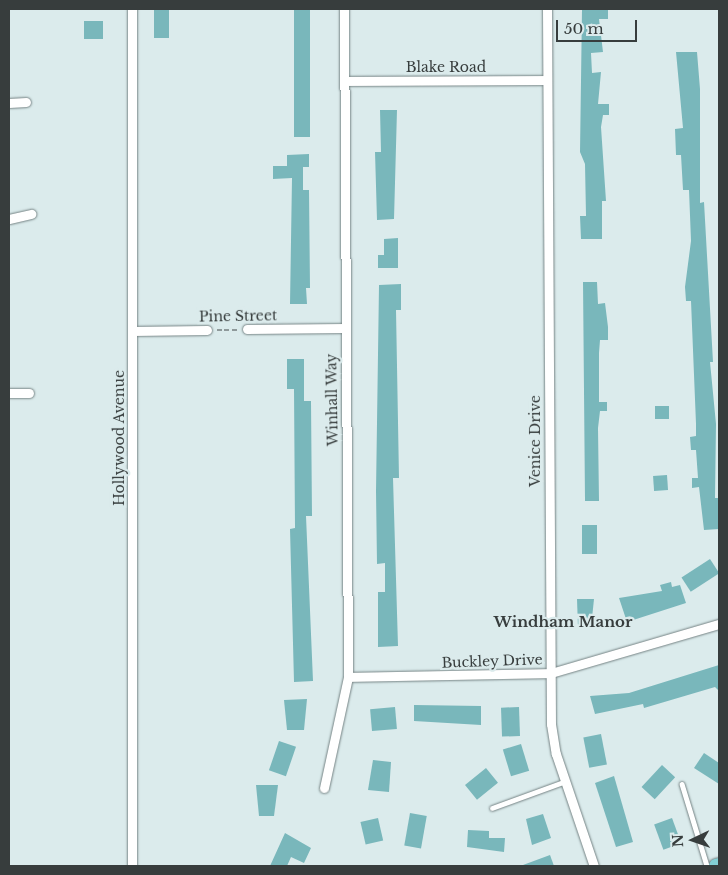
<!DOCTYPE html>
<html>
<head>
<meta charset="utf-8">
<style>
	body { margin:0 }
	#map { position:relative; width:728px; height:875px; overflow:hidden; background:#dbebec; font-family:"Libre Baskerville",serif }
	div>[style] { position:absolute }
	.building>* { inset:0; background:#79b7bb; transform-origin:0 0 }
	.path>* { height:2px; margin-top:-1px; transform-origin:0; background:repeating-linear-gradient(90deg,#8e999a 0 5px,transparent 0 7.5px) }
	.roads { filter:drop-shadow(0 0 1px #758384) drop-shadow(0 0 1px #758384) }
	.lane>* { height:4.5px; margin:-2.25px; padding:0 2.25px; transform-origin:2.25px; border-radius:2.25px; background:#fff }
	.street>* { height:9px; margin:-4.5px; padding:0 4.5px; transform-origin:4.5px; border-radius:4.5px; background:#fff }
	.primary>* { height:14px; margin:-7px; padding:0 7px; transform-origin:7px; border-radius:7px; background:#83d0d5 }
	span { translate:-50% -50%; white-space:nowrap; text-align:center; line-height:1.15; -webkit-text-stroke:4.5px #dbebec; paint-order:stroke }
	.street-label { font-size:14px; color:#373d3d }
	.neighbourhood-label { font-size:15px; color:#373d3d; font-weight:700 }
	.frame { position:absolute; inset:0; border:10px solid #373d3d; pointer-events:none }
	.north { position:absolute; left:668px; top:815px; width:50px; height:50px; -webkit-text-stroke:4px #dbebec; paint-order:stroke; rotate:267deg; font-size:14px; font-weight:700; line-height:20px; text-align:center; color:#373d3d }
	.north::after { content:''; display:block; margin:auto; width:18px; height:22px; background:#373d3d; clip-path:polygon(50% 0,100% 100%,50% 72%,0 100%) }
	.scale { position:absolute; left:556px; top:20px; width:81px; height:22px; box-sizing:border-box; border:2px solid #373d3d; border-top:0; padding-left:6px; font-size:15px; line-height:18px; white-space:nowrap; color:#373d3d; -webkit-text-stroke:4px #dbebec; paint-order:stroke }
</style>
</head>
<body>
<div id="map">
	<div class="building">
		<i style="left:154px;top:9px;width:15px;height:29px"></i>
		<i style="left:294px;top:9px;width:16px;height:128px"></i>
		<i style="clip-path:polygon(582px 9px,608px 9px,608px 19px,599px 19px,603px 52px,591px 53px,592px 73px,601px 72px,598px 104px,609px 104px,609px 115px,603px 115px,601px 127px,606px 201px,602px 201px,602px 239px,581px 239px,580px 216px,586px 216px,585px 164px,580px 152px)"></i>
		<i style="left:103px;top:21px;width:18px;height:19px;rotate:90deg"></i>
		<i style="clip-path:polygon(676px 52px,697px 52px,700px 89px,700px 203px,704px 202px,713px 362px,710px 362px,716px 424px,715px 498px,719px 498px,719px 529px,704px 530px,699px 487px,692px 488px,692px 478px,698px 478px,696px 450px,691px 450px,690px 437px,696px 436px,696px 424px,691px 301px,686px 301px,685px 287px,691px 241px,689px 190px,683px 190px,681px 155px,676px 155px,675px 129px,683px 128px)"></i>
		<i style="clip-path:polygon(380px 110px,397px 110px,394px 219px,377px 220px,375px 152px,381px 152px)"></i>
		<i style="clip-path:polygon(309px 154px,309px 167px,303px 167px,303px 190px,309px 190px,310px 288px,306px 288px,307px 304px,290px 304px,292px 178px,273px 179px,273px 166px,287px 166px,287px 155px)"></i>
		<i style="clip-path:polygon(398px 238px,398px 268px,378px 268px,378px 255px,384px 255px,384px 239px)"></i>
		<i style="clip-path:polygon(583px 282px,597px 282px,598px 304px,605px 303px,608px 327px,608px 340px,600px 340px,599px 353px,599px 402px,607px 402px,607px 411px,600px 411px,598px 428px,599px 501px,585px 501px)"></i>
		<i style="clip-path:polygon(401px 284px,401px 310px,396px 310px,399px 478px,393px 478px,398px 646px,378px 647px,378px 592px,385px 592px,385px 563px,377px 564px,376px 491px,379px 285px)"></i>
		<i style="clip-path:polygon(287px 359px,304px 359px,304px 401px,311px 401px,312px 516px,306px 516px,313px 681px,294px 682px,290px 529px,295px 528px,294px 389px,287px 389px)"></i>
		<i style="left:669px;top:406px;width:13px;height:14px;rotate:90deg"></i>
		<i style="left:667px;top:475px;width:15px;height:14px;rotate:86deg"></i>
		<i style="left:582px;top:525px;width:15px;height:29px"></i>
		<i style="left:710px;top:559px;width:17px;height:34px;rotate:57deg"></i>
		<i style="clip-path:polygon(671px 582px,672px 587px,680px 585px,686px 603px,627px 622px,619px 598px,662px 591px,660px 585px)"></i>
		<i style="clip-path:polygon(577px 599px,594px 599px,591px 628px,578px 628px)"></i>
		<i style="clip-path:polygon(719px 665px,719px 691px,715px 687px,644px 708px,643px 704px,595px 714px,590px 696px,629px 693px)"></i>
		<i style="clip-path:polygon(307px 699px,304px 730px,287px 730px,284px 700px)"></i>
		<i style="clip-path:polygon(414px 705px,481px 706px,481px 725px,414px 721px)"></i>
		<i style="left:395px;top:707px;width:22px;height:25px;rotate:85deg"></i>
		<i style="left:519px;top:707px;width:29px;height:18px;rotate:88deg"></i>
		<i style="left:601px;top:734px;width:31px;height:18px;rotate:79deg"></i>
		<i style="left:279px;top:741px;width:18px;height:31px;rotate:19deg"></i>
		<i style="left:521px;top:744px;width:28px;height:19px;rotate:73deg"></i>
		<i style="clip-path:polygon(704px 753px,719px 763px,719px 784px,694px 768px)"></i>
		<i style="clip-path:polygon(373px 760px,391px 762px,389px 792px,368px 790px)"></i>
		<i style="left:662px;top:765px;width:18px;height:30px;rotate:43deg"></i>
		<i style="left:486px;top:768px;width:19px;height:27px;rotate:51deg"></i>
		<i style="clip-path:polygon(614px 776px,633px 842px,616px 847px,595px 783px)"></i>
		<i style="clip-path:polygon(256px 785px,278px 785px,274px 816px,259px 816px)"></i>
		<i style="left:410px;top:813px;width:17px;height:33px;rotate:10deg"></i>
		<i style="clip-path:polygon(543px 814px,551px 838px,532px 845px,526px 819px)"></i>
		<i style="left:378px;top:818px;width:23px;height:18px;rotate:77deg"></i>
		<i style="left:672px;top:818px;width:27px;height:19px;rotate:70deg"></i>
		<i style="clip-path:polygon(468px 830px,489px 831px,489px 838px,505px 838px,504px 852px,467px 847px)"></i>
		<i style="clip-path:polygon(285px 833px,311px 848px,304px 863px,291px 857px,287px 866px,270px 866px)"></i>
		<i style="clip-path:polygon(550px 855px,554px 866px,524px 866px,523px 865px)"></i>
	</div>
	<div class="path">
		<i style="left:217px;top:330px;width:20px"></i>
	</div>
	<div class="roads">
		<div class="lane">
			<i style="left:682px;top:784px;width:86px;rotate:73deg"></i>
			<i style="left:492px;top:808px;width:79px;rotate:-20deg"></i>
		</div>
		<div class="street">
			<i style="left:132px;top:9px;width:857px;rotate:90deg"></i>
			<i style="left:547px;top:9px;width:715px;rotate:89.68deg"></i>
			<i style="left:551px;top:724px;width:30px;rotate:81deg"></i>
			<i style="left:556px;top:754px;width:118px;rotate:71.3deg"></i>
			<i style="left:345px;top:81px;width:202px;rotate:-0.3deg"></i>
			<i style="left:9px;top:103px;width:17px;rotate:-3deg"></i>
			<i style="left:9px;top:219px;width:23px;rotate:-13deg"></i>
			<i style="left:247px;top:329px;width:98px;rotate:-0.6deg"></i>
			<i style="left:132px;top:331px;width:75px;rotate:-0.8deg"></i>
			<i style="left:9px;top:393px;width:20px"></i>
			<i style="left:348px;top:677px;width:203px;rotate:-1.1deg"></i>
			<i style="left:551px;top:673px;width:175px;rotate:-16.3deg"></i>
			<i style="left:324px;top:788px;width:114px;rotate:-77.8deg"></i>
			<i style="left:348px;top:677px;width:668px;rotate:-90.34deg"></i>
		</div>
		<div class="primary">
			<i style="left:716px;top:866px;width:3px;rotate:-18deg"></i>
		</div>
	</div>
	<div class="street-label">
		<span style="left:446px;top:67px">Blake Road</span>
		<span style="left:238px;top:316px;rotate:-1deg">Pine Street</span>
		<span style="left:332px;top:400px;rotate:-91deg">Winhall Way</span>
		<span style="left:119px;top:438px;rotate:-90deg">Hollywood Avenue</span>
		<span style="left:535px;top:441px;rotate:-90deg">Venice Drive</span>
		<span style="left:492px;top:661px;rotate:-2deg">Buckley Drive</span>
	</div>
	<div class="neighbourhood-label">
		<span style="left:563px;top:622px">Windham Manor</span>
	</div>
	<div class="frame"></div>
	<div class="north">N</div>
	<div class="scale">50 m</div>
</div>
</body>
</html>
